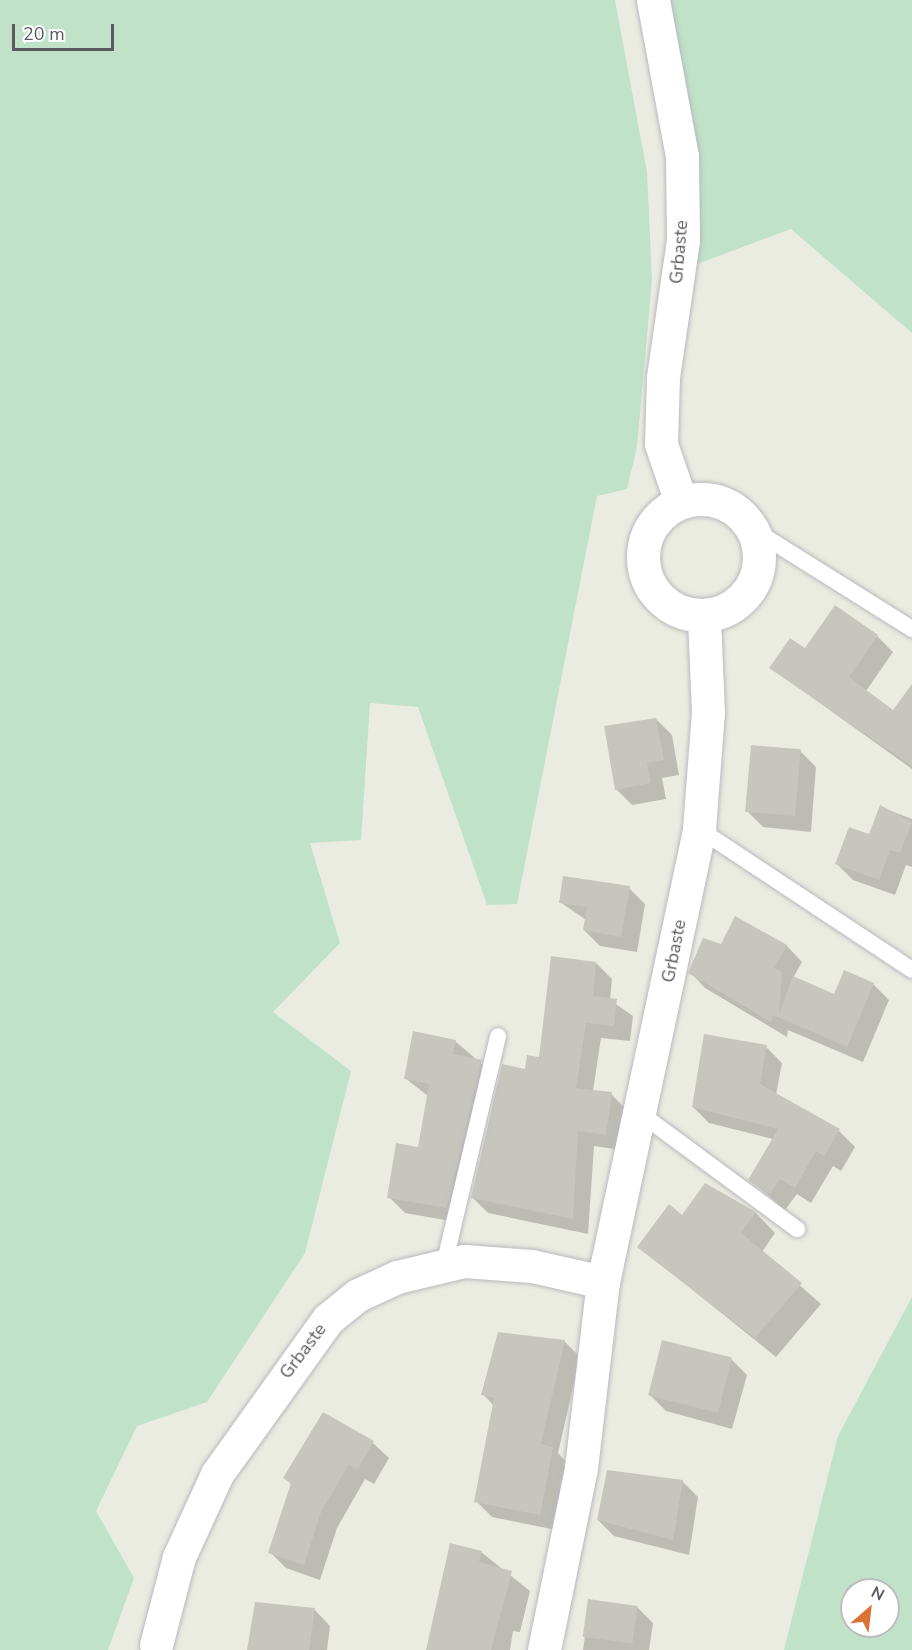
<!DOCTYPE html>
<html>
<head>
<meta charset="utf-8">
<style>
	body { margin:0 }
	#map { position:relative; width:912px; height:1650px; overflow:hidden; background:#ebece1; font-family:"Nunito Sans",sans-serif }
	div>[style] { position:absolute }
	.green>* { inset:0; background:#bfe2c8 }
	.shadow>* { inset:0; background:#0003 }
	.building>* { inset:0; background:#c7c6be; transform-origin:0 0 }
	.roads { filter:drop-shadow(0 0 2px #b9b9bf) drop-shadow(0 0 2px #b9b9bf) }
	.lane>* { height:16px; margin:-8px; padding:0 8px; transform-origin:8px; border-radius:8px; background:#fff }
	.street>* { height:33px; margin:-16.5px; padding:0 16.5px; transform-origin:16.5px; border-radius:16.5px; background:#fff }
	.street>.ring { margin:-16.5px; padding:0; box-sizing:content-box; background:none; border:33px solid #fff; border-radius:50% }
	span { translate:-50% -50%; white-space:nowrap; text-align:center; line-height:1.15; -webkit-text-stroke:4.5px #fff; paint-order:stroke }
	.street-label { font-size:18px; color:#5a5b61 }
	.north { position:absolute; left:840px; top:1578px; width:60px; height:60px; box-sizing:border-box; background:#fff; border:2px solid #bdbdc0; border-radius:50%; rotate:28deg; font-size:16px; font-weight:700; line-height:24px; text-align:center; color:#5a5b61 }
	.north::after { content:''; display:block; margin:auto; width:21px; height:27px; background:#dd7136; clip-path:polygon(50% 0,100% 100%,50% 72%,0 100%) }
	.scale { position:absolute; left:12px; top:24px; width:102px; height:27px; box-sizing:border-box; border:3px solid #5a5b61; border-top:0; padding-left:8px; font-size:18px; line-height:21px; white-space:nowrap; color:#5a5b61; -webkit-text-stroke:4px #fff; paint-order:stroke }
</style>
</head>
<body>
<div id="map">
	<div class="green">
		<i style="clip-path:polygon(0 0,615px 0,647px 172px,652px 280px,637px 447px,627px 489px,597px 496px,517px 904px,487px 905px,418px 707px,370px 703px,361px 840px,310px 843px,340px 943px,273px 1012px,351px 1071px,305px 1253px,207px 1402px,137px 1426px,96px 1511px,134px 1578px,108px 1650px,0 1650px)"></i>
		<i style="clip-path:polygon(670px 0,912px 0,912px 333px,791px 229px,697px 264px,694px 143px)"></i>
		<i style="clip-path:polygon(evenodd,912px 1297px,912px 1650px,784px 1650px,838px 1436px,912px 1297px,852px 1590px,888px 1590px,888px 1626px,852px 1626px,852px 1590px)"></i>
	</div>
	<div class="shadow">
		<i style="clip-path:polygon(877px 636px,893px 652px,866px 691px,893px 712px,912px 687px,912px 769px,771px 668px,805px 650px)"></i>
		<i style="clip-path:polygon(656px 719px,672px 735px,679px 775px,662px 778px,666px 799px,632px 805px,616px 789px)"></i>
		<i style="clip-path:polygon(800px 751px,816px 767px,811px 832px,763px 827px,747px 811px)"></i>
		<i style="clip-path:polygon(881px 807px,912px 819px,912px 867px,906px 865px,895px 895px,853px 880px,837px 864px,870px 836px)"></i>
		<i style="clip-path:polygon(629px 888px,645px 904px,637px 952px,600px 946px,584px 930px,586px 920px,560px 902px)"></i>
		<i style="clip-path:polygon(736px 918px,787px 946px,802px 962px,793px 978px,835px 996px,873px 984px,889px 1000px,863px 1062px,788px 1030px,787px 1037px,705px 988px,690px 972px,722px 946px)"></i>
		<i style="clip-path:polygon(596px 963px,612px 979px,610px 1000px,633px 1016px,630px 1041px,601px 1038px,593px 1091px,611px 1094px,627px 1110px,621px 1150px,594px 1146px,588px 1234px,488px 1213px,472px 1197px,526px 1070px,541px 1058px)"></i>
		<i style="clip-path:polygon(455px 1041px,497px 1077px,462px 1223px,405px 1213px,389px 1197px,419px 1149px,428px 1096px,405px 1078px)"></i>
		<i style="clip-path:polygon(766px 1047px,782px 1063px,776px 1095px,839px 1131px,855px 1147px,841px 1171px,833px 1166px,811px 1203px,797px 1194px,785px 1210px,750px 1180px,773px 1139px,709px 1123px,693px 1107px)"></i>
		<i style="clip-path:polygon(705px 1185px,756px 1213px,775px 1233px,762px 1252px,821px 1304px,776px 1357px,639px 1247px,683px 1217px)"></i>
		<i style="clip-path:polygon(564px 1341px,580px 1357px,558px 1453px,568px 1464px,556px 1530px,492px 1517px,476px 1501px,494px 1406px,483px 1394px)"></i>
		<i style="clip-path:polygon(731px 1359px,747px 1375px,732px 1429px,666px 1411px,650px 1395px)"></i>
		<i style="clip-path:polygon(373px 1443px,389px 1458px,374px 1484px,365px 1479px,337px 1528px,320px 1580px,286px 1568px,270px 1552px,292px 1485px,285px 1478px)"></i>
		<i style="clip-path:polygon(682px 1481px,698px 1497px,689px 1555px,614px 1536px,598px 1520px)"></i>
		<i style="clip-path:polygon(481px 1552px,530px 1591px,520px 1632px,513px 1631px,510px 1650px,429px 1650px)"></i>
		<i style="clip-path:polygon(590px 1601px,637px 1607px,653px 1623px,649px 1650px,583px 1650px)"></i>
		<i style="clip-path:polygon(315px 1610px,330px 1626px,327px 1650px,248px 1650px)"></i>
	</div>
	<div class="building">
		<i style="clip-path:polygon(835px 605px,878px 635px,849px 677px,893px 710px,912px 684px,912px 766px,769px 668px,790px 638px,805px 648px)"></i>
		<i style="clip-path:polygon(656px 718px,664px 760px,647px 763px,651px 783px,615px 790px,604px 726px)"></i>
		<i style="left:751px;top:745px;width:50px;height:67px;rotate:5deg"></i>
		<i style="clip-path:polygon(880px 805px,912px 822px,900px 853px,890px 850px,879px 880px,835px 864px,849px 827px,869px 834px)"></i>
		<i style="clip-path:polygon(563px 876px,630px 886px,621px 937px,583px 930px,587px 907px,559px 903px)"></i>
		<i style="clip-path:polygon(735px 916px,787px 945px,774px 968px,782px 972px,779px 1014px,793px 976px,834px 994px,844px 970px,874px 983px,847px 1047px,773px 1015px,771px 1022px,688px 973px,703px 938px,721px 944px)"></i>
		<i style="clip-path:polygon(551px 956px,596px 962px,593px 996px,617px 999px,614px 1026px,586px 1023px,576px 1088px,612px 1092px,606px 1135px,578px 1131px,573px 1219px,471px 1198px,502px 1064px,525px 1069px,527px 1055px,539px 1057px)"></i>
		<i style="clip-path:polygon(413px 1031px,456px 1040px,453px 1054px,482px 1060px,447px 1208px,387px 1198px,396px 1143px,418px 1147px,429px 1084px,404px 1079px)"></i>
		<i style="clip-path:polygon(704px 1034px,767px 1045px,760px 1084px,840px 1129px,824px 1156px,816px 1151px,795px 1188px,780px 1179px,769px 1195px,748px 1180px,778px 1129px,692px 1107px)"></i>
		<i style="clip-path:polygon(705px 1183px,756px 1212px,741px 1233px,802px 1283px,755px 1338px,637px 1247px,669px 1204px,682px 1215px)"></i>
		<i style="clip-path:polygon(498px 1332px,565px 1340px,541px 1444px,553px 1447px,540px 1515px,474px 1502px,494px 1398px,481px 1395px)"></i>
		<i style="left:662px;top:1340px;width:72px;height:57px;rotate:14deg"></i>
		<i style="clip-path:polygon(323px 1412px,374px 1441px,357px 1470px,349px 1464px,321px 1512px,304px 1565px,268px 1553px,291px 1483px,283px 1478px)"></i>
		<i style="clip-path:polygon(607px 1470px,683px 1480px,673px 1540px,597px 1520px)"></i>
		<i style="clip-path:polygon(450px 1543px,482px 1551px,479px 1562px,512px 1571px,491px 1650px,426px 1650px)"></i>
		<i style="left:588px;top:1599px;width:50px;height:38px;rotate:8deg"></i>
		<i style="clip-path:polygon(255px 1602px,315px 1608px,309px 1650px,247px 1650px)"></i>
	</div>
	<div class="roads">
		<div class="lane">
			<i style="left:751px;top:528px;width:190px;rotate:32.1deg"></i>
			<i style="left:699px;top:829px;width:255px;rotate:33.5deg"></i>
			<i style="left:641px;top:1114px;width:194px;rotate:36.4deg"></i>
			<i style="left:444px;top:1265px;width:235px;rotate:-76.7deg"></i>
		</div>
		<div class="street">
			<i style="left:653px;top:0;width:159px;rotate:79.5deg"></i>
			<i style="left:682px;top:156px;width:84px;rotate:89.3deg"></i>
			<i style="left:683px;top:240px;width:138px;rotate:98.3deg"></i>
			<i style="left:663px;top:377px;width:67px;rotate:91.7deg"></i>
			<i style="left:661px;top:444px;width:61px;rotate:71deg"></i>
			<i class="ring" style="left:643px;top:499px;width:83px;height:83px"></i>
			<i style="left:156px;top:1645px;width:91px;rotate:-75.4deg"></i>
			<i style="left:179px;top:1557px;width:91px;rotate:-65.4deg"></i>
			<i style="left:217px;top:1474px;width:191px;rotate:-54.4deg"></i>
			<i style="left:328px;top:1319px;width:38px;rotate:-39deg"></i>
			<i style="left:358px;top:1295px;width:43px;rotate:-24.8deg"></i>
			<i style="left:397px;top:1277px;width:69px;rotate:-13.4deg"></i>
			<i style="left:464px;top:1261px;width:68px;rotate:4.2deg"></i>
			<i style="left:532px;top:1266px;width:73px;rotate:12.7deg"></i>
			<i style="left:544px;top:1650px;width:186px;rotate:-78.5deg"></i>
			<i style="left:581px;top:1468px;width:187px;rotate:-83.3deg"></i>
			<i style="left:603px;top:1282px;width:463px;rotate:-78deg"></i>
			<i style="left:699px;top:829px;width:116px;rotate:-85.6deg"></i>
			<i style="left:708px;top:713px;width:97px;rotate:-92.4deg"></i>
		</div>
	</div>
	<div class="street-label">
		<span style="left:679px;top:252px;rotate:-85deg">Grbaste</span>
		<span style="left:674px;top:951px;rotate:-79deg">Grbaste</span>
		<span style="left:303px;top:1351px;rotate:-53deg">Grbaste</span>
	</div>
	<div class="north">N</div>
	<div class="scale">20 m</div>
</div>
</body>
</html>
